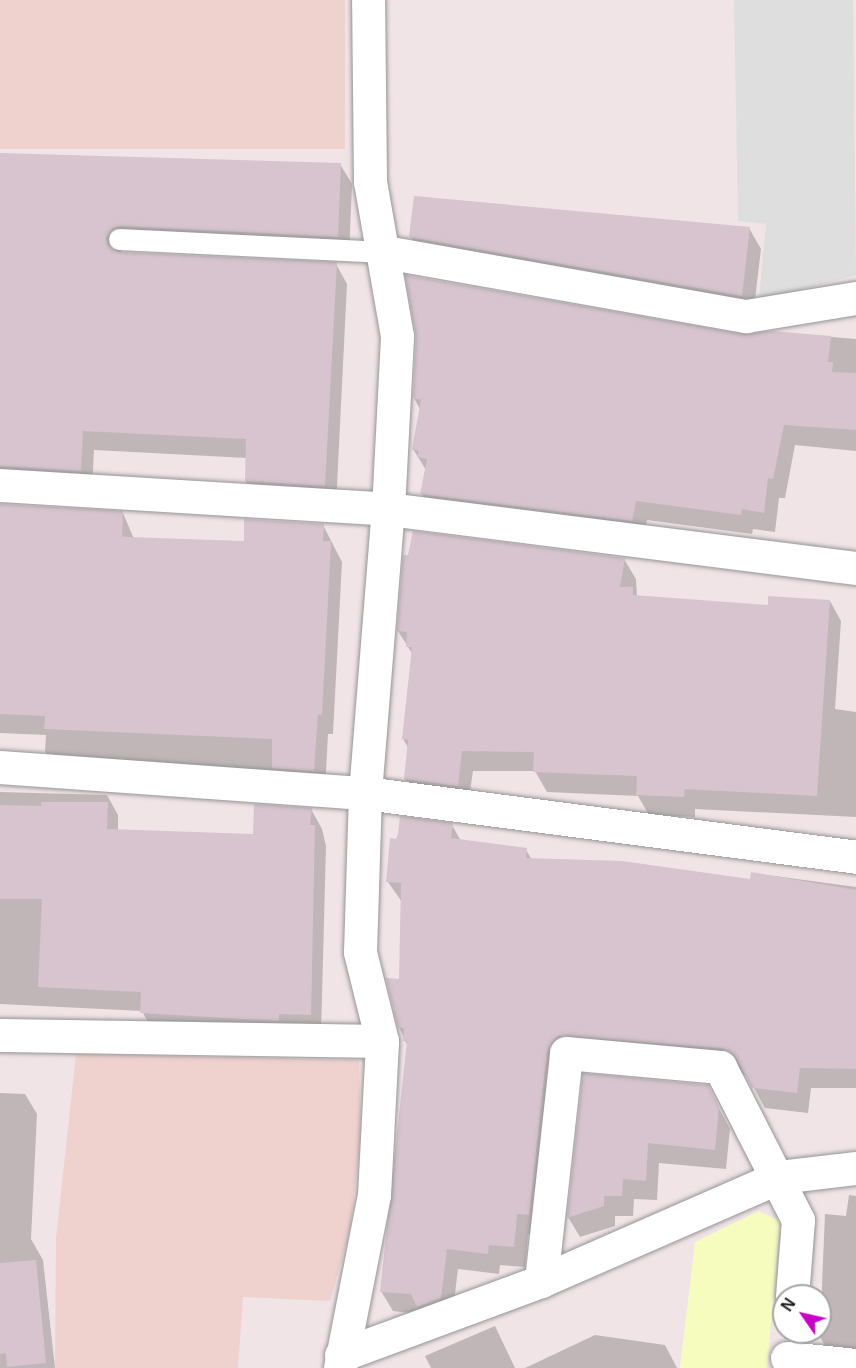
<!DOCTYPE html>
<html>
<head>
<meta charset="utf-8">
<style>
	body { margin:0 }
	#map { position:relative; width:856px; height:1368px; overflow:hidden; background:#f0e4e7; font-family:Arial,sans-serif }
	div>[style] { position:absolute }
	.farmland>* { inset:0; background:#efd1ce; transform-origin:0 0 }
	.park>* { inset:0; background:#f6fcbe }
	.parking>* { inset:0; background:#dedede }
	.shadow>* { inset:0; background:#0003 }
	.building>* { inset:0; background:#d7c4ce }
	.roads { filter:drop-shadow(0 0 2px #959595) drop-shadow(0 0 2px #959595) }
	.service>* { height:21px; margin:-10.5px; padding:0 10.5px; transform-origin:10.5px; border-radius:10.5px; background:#fff }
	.minor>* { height:33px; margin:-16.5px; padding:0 16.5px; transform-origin:16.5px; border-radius:16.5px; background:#fff }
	span { translate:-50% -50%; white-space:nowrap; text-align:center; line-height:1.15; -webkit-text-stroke:4.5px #fff; paint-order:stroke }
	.north { position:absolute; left:772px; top:1284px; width:60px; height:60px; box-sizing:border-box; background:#fff; border:2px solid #a5a5a5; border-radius:50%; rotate:304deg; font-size:16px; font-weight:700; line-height:24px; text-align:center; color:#1e1e1e }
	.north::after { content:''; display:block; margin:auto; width:21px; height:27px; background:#cd00c7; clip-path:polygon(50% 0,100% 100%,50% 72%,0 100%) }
</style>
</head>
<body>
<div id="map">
	<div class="farmland">
		<i style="left:0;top:0;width:345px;height:149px"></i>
		<i style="clip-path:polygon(76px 1054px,359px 1060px,361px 1132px,350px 1231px,330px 1301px,243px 1297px,238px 1368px,55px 1368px,56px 1239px)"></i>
	</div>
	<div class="park">
		<i style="clip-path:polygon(759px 1211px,780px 1221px,767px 1368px,680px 1368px,695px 1242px)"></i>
	</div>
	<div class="parking">
		<i style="clip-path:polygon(734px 0,853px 0,856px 275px,759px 301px,766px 224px,738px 221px)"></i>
	</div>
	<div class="shadow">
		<i style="clip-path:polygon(0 155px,340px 164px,352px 184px,349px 256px,124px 248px,120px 253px,336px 264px,347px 284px,336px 506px,258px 501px,246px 481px,247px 458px,94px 450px,92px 491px,0 492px)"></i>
		<i style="clip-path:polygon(749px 228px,761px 249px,753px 316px,422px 257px,411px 237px)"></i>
		<i style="clip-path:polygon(772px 332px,856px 339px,856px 451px,795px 445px,785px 498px,779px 498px,775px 532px,753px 529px,752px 534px,647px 520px,643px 541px,433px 514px,422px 494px,426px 470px,413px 449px,420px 409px,414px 398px)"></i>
		<i style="clip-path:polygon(0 505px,123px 513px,134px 539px,245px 542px,323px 525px,342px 562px,333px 734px,328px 734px,325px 790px,56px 771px,45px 751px,46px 735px,0 733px)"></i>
		<i style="clip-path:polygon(624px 559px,636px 579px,637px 597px,769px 607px,830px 601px,841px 621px,835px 709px,856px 712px,856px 817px,695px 809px,695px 817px,649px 815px,638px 796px,547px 792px,535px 771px,473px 771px,468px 806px,417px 799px,405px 779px,409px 749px,403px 739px,413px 655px,398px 631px)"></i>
		<i style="clip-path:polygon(0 792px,107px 795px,118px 815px,118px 831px,255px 835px,311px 809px,322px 829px,326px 846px,321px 1034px,153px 1032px,142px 1011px,0 1004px)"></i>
		<i style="clip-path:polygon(452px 825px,461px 841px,526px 850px,532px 860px,751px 881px,752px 873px,856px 887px,856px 1088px,811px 1088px,808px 1113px,765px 1108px,748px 1077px,734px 1068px,569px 1056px,540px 1235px,528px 1234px,525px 1267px,500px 1265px,499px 1274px,458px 1269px,452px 1318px,393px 1311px,381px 1291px,408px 1047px,399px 1027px,402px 902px,388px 882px,397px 840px)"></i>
		<i style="clip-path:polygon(707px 1086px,730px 1129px,726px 1169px,659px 1163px,657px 1200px,634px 1199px,633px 1216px,615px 1216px,615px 1226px,580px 1237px,568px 1217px)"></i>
		<i style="clip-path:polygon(0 1093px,25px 1094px,37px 1114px,31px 1239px,43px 1260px,55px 1368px,0 1368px)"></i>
		<i style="clip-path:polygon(849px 1195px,856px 1196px,856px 1367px,836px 1364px,817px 1332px,820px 1332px,825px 1214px,846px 1216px)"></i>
		<i style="clip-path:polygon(495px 1326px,515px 1368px,431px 1368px,425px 1356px)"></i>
		<i style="clip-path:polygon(595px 1335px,665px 1345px,677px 1368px,525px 1368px)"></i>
	</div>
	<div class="building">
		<i style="clip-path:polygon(0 153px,341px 163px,338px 237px,120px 226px,113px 228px,106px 238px,108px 245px,118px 252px,337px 262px,325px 486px,245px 481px,246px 439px,83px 431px,81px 471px,0 466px)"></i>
		<i style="clip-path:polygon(414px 196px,750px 227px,742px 296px,409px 237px)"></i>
		<i style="clip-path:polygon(405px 275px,743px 334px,772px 331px,831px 336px,828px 362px,833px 362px,832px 372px,856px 373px,856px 430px,784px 425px,773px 479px,768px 478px,764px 513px,742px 509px,741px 515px,636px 501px,632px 521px,420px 494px,427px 459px,417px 457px,419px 451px,412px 449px,421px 400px,413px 398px,416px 337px)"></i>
		<i style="clip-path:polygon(0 504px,123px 511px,122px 536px,128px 537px,244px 541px,244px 519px,324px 524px,323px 541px,331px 541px,322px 715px,318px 714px,314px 771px,272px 768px,272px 739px,44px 729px,45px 716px,0 714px)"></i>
		<i style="clip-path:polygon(413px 531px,625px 558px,620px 587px,633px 587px,633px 595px,768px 605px,768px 596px,830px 600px,817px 796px,685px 789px,684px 797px,636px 795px,637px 776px,533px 772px,534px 752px,462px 751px,458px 786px,404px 779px,408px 740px,402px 739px,412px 647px,406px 647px,407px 632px,397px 631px,403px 555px,408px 555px)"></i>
		<i style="clip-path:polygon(41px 802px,108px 802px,107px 829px,253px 834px,254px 804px,312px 808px,310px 825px,315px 825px,311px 1015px,279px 1014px,279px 1021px,140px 1013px,141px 992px,38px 987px,42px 899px,0 899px,0 805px,41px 806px)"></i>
		<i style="clip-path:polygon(400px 816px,453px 823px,451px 838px,527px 848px,526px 858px,622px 861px,750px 879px,751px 872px,856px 890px,856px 1069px,800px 1068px,797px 1093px,752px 1088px,736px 1058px,722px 1048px,558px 1036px,547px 1051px,529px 1215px,517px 1214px,514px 1247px,489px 1245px,488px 1254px,447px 1249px,441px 1298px,417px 1307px,411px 1294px,380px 1292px,407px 1041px,403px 1041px,404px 1028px,398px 1027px,386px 978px,399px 979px,401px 883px,386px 882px,390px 838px,396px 839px,398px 834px)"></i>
		<i style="clip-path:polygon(583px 1073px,708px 1085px,719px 1107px,715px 1150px,648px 1143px,646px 1181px,623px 1179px,622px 1196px,604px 1196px,604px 1206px,567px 1218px)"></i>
		<i style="clip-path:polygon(36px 1260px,46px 1363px,7px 1367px,6px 1353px,0 1354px,0 1263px)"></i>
	</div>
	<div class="roads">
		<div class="service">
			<i style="left:119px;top:239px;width:266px;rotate:2.8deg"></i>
		</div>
		<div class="minor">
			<i style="left:385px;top:252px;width:367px;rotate:10.1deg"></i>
			<i style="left:746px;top:316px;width:111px;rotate:-9.3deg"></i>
			<i style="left:0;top:485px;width:389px;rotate:3.5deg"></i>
			<i style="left:388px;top:509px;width:472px;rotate:7.2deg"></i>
			<i style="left:0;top:767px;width:366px;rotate:4.1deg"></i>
			<i style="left:365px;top:793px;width:495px;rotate:7.4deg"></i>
			<i style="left:0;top:1035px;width:382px;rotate:0.9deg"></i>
			<i style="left:541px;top:1281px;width:229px;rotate:-83.7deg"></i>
			<i style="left:566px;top:1053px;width:155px;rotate:5.2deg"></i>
			<i style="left:720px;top:1067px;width:172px;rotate:63deg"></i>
			<i style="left:798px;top:1220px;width:76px;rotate:94.5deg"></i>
			<i style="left:341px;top:1355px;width:213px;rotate:-20.3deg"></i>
			<i style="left:541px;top:1281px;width:260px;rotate:-23.6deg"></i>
			<i style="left:779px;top:1177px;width:78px;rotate:-6.7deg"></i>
			<i style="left:787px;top:1358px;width:69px;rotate:5.8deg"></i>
			<i style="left:340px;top:1368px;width:176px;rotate:-78.9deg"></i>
			<i style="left:374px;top:1195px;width:154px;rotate:-87deg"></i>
			<i style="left:382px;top:1041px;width:92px;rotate:-103.9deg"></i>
			<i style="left:360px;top:952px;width:159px;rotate:-88.2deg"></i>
			<i style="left:365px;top:793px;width:285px;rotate:-85.4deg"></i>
			<i style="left:388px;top:509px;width:173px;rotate:-87deg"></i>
			<i style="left:397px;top:336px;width:156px;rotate:-99.9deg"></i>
			<i style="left:370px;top:182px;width:182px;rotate:-90.6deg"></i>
		</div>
	</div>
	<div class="north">N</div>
</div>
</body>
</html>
